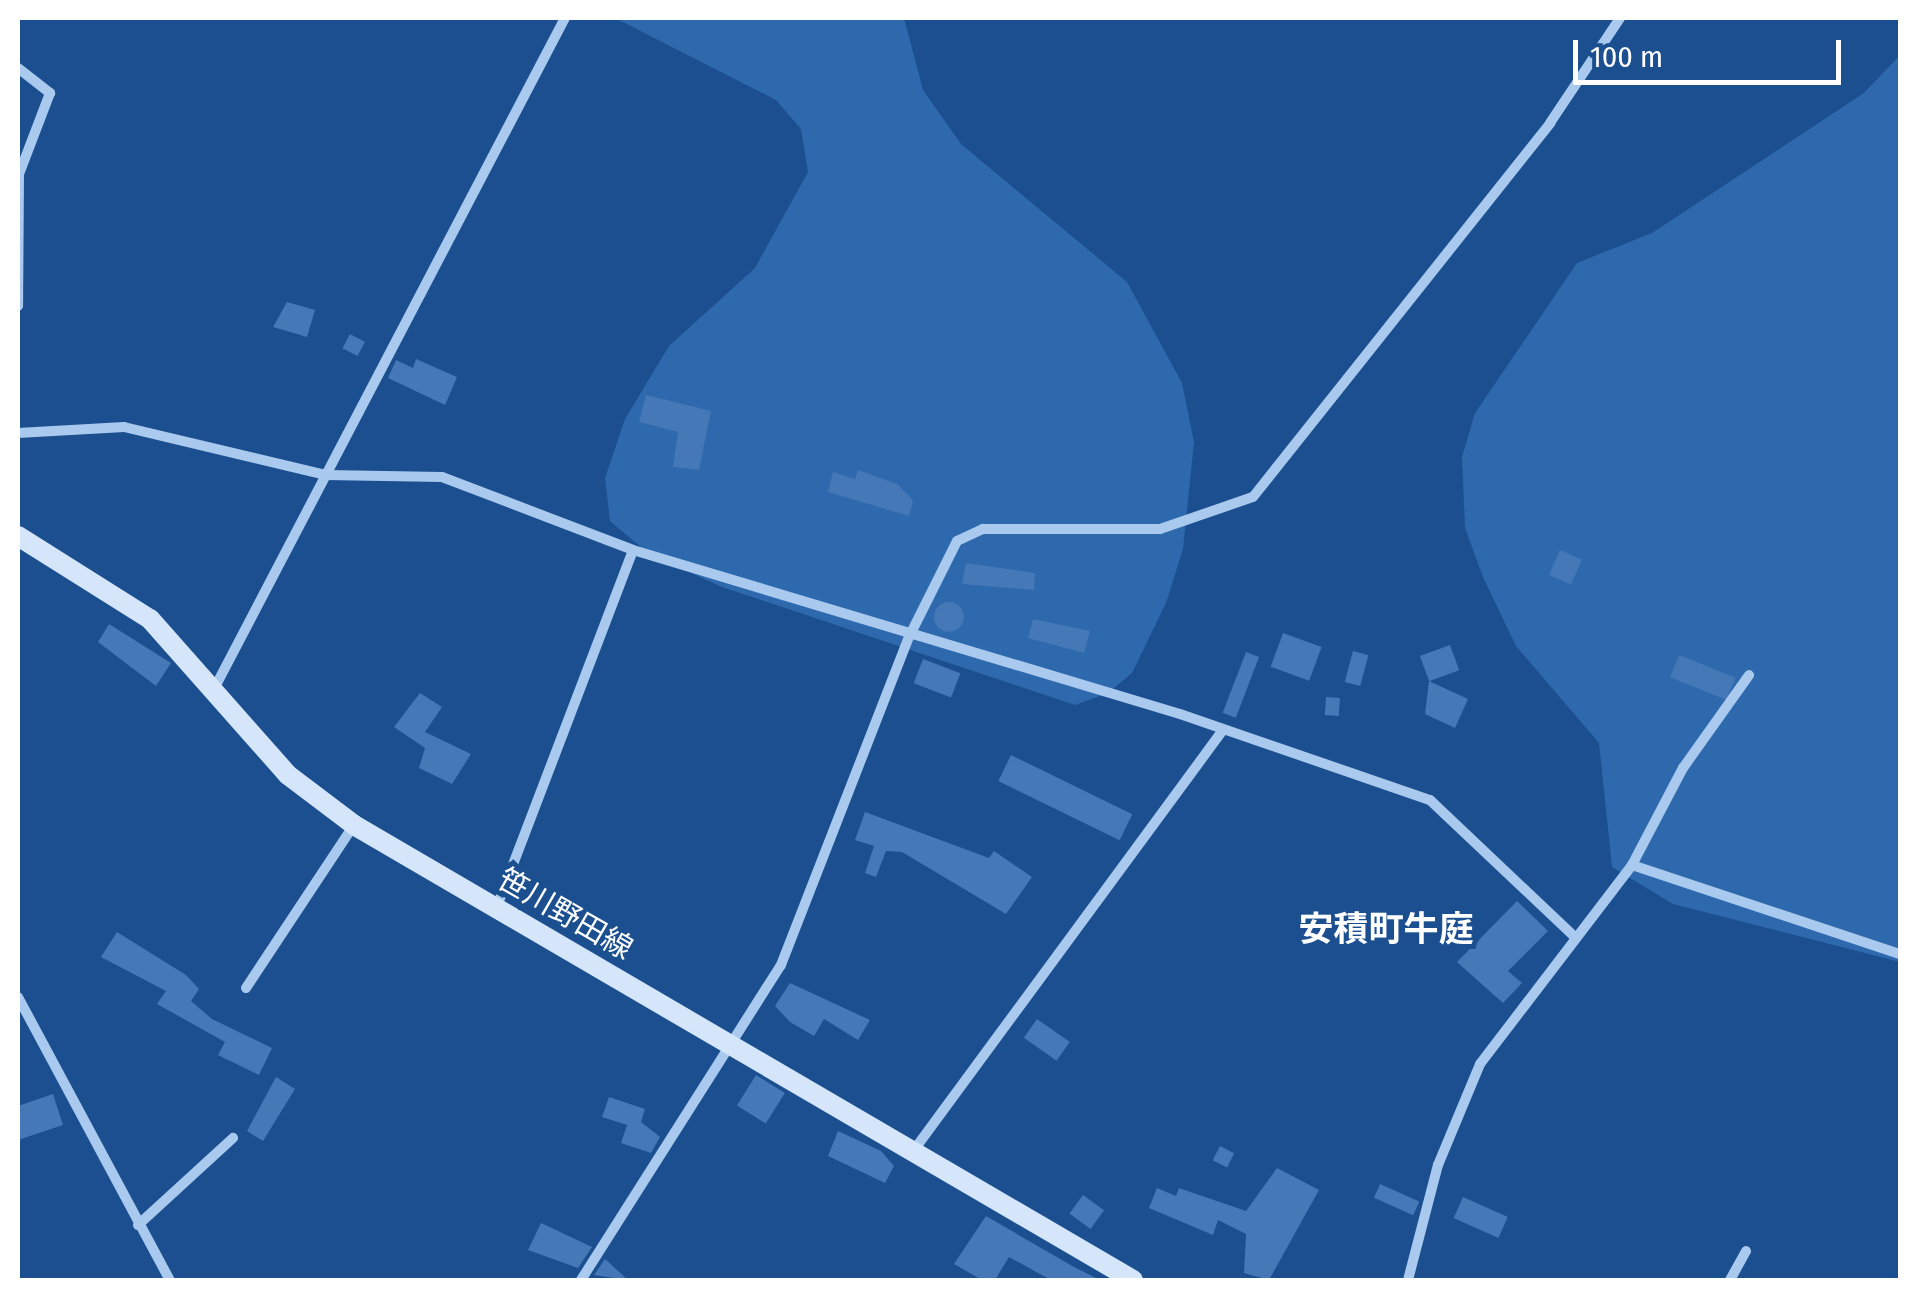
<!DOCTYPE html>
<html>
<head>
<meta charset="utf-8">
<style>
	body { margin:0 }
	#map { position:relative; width:1918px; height:1298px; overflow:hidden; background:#1b4f8f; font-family:"Fira Sans Condensed","Noto Sans JP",sans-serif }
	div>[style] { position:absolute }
	.green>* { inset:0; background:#2e69ad }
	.building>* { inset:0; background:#4478b7; transform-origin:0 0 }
	.round { border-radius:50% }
	.street>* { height:10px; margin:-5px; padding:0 5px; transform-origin:5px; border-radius:5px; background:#a9c9ee }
	.secondary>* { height:20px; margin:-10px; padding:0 10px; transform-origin:10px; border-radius:10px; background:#d6e6fa }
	span { translate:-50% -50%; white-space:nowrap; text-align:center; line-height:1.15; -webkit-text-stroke:10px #1b4f8f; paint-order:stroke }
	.street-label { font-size:30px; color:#fff }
	.quarter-label { font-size:35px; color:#fff; font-weight:700 }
	.frame { position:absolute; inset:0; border:20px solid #fff; pointer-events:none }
	.scale { position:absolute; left:1573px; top:40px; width:268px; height:45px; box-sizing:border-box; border:5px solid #fff; border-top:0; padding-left:12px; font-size:30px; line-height:35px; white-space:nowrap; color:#fff; -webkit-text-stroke:8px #1b4f8f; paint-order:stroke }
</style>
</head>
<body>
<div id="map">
	<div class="green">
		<i style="clip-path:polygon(615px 18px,904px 18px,923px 90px,961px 144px,1127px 282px,1182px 383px,1194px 442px,1183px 549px,1166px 603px,1132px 673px,1108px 693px,1075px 705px,722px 587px,649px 554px,610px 521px,605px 478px,625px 419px,669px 346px,755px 268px,808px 172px,801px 129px,776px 100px)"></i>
		<i style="clip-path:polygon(1900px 55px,1900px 962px,1673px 904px,1612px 867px,1599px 743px,1516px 646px,1483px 577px,1465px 528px,1462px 457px,1475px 413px,1577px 263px,1652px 233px,1864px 93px)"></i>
	</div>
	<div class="building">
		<i style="clip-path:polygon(287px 302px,315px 310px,307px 337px,273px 327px)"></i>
		<i style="left:350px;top:334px;width:17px;height:16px;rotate:28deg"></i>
		<i style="clip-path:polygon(416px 359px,457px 377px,445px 405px,388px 378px,396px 360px,413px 368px)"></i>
		<i style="clip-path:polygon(646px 395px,711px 411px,699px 470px,673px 467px,678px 432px,639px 422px)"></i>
		<i style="clip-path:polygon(858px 470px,897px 484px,913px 500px,909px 516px,828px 492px,833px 472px,855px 479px)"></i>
		<i style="left:1560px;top:550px;width:24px;height:27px;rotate:24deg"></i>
		<i style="clip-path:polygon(966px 563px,1035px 573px,1034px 590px,962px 584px)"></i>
		<i class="round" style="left:934px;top:602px;width:30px;height:30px"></i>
		<i style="clip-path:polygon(1033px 619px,1090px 631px,1084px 653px,1028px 638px)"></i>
		<i style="clip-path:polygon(109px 624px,171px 663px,156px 686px,98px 642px)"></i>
		<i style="left:1283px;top:633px;width:41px;height:36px;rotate:20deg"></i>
		<i style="left:1450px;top:645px;width:27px;height:32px;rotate:70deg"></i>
		<i style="left:1353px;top:651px;width:16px;height:32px;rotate:15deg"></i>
		<i style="left:1246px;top:652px;width:14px;height:65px;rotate:21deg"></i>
		<i style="left:1679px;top:655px;width:61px;height:24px;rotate:22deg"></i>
		<i style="left:923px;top:659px;width:40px;height:26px;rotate:21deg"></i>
		<i style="clip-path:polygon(1429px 681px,1468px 699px,1455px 728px,1425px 714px)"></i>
		<i style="clip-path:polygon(420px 693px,442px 707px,425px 732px,471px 754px,452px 784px,419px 768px,425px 748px,394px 727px)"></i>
		<i style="left:1326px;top:697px;width:14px;height:18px;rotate:4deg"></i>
		<i style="left:1011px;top:755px;width:135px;height:29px;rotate:26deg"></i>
		<i style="clip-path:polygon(865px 812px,989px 858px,994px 851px,1032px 877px,1006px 914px,902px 852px,886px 851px,876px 877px,865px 873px,874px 846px,855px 840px)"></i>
		<i style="clip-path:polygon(1517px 901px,1548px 931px,1508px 971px,1522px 983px,1503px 1003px,1457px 962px)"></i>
		<i style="clip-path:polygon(117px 932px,186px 975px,199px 989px,191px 1001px,212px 1019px,272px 1048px,259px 1075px,218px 1055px,225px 1042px,157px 1004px,166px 991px,101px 957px)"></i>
		<i style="clip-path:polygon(790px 983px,870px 1020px,858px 1040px,824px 1019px,814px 1036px,790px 1022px,775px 1006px)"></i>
		<i style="left:1037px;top:1019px;width:40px;height:23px;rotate:35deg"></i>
		<i style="left:756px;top:1075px;width:34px;height:36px;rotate:32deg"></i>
		<i style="clip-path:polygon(276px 1077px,295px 1089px,263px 1141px,247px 1131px)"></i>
		<i style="clip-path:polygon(53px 1094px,63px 1125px,18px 1140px,18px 1106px)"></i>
		<i style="clip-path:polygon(609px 1097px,645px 1109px,641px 1122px,660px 1137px,651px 1153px,621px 1143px,627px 1125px,602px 1117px)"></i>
		<i style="clip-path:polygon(838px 1131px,881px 1151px,894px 1166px,885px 1183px,828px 1156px)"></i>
		<i style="left:1220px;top:1146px;width:16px;height:16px;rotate:27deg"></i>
		<i style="clip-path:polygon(1277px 1168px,1319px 1190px,1269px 1280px,1244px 1273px,1246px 1234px,1218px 1220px,1213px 1235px,1149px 1208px,1157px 1188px,1176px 1196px,1179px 1188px,1246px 1211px)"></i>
		<i style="left:1380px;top:1184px;width:43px;height:15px;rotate:24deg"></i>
		<i style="left:1083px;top:1195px;width:26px;height:23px;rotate:36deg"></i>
		<i style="left:1463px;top:1197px;width:49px;height:23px;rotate:24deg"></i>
		<i style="clip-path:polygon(986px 1216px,1074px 1267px,1100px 1280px,1051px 1280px,1009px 1257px,995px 1280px,982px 1280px,954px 1264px)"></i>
		<i style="clip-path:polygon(541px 1223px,592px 1247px,578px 1268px,528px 1250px)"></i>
		<i style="clip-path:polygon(605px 1259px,628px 1280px,594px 1275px)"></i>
	</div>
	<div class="street">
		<i style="left:18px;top:68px;width:41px;rotate:38deg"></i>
		<i style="left:50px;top:93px;width:87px;rotate:110.9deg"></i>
		<i style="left:19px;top:174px;width:132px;rotate:90.4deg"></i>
		<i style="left:18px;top:433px;width:106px;rotate:-3.2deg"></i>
		<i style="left:124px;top:427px;width:208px;rotate:13.4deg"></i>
		<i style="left:326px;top:475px;width:116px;rotate:1deg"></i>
		<i style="left:442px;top:477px;width:204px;rotate:20.9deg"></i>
		<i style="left:633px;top:550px;width:571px;rotate:16.69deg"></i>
		<i style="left:1180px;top:714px;width:264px;rotate:19deg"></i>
		<i style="left:1430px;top:800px;width:201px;rotate:43.4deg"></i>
		<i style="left:214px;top:689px;width:757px;rotate:-62.39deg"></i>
		<i style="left:1632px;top:865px;width:282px;rotate:18.4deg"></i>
		<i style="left:496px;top:909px;width:384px;rotate:-69.1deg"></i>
		<i style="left:246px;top:988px;width:196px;rotate:-56.5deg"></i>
		<i style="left:18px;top:997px;width:321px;rotate:61.8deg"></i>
		<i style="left:914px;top:1150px;width:521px;rotate:-53.66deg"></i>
		<i style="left:138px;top:1225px;width:129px;rotate:-42.5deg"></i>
		<i style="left:581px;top:1280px;width:373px;rotate:-57.6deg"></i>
		<i style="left:781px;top:965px;width:352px;rotate:-68.7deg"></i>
		<i style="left:909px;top:637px;width:107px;rotate:-63.4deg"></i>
		<i style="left:957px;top:541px;width:29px;rotate:-25deg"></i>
		<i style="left:983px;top:529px;width:177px"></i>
		<i style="left:1160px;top:529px;width:98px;rotate:-19deg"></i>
		<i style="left:1253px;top:497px;width:478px;rotate:-51.5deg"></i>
		<i style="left:1550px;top:123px;width:126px;rotate:-56.3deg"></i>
		<i style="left:1408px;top:1280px;width:119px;rotate:-75.4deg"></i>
		<i style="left:1438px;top:1165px;width:109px;rotate:-67.4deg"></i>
		<i style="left:1480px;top:1064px;width:250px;rotate:-52.6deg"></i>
		<i style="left:1632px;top:865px;width:110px;rotate:-62.3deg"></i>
		<i style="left:1683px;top:768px;width:114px;rotate:-54.6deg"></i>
		<i style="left:1730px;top:1280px;width:33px;rotate:-61deg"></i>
	</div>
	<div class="secondary">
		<i style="left:18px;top:536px;width:156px;rotate:32.2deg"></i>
		<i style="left:150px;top:619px;width:208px;rotate:48.5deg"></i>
		<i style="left:288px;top:775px;width:83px;rotate:37.1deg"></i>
		<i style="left:354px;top:825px;width:902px;rotate:30.29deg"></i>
	</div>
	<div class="street-label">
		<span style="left:565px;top:914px;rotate:30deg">笹川野田線</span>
	</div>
	<div class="quarter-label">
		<span style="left:1386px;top:929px">安積町牛庭</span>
	</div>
	<div class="frame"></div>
	<div class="scale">100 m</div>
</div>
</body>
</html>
